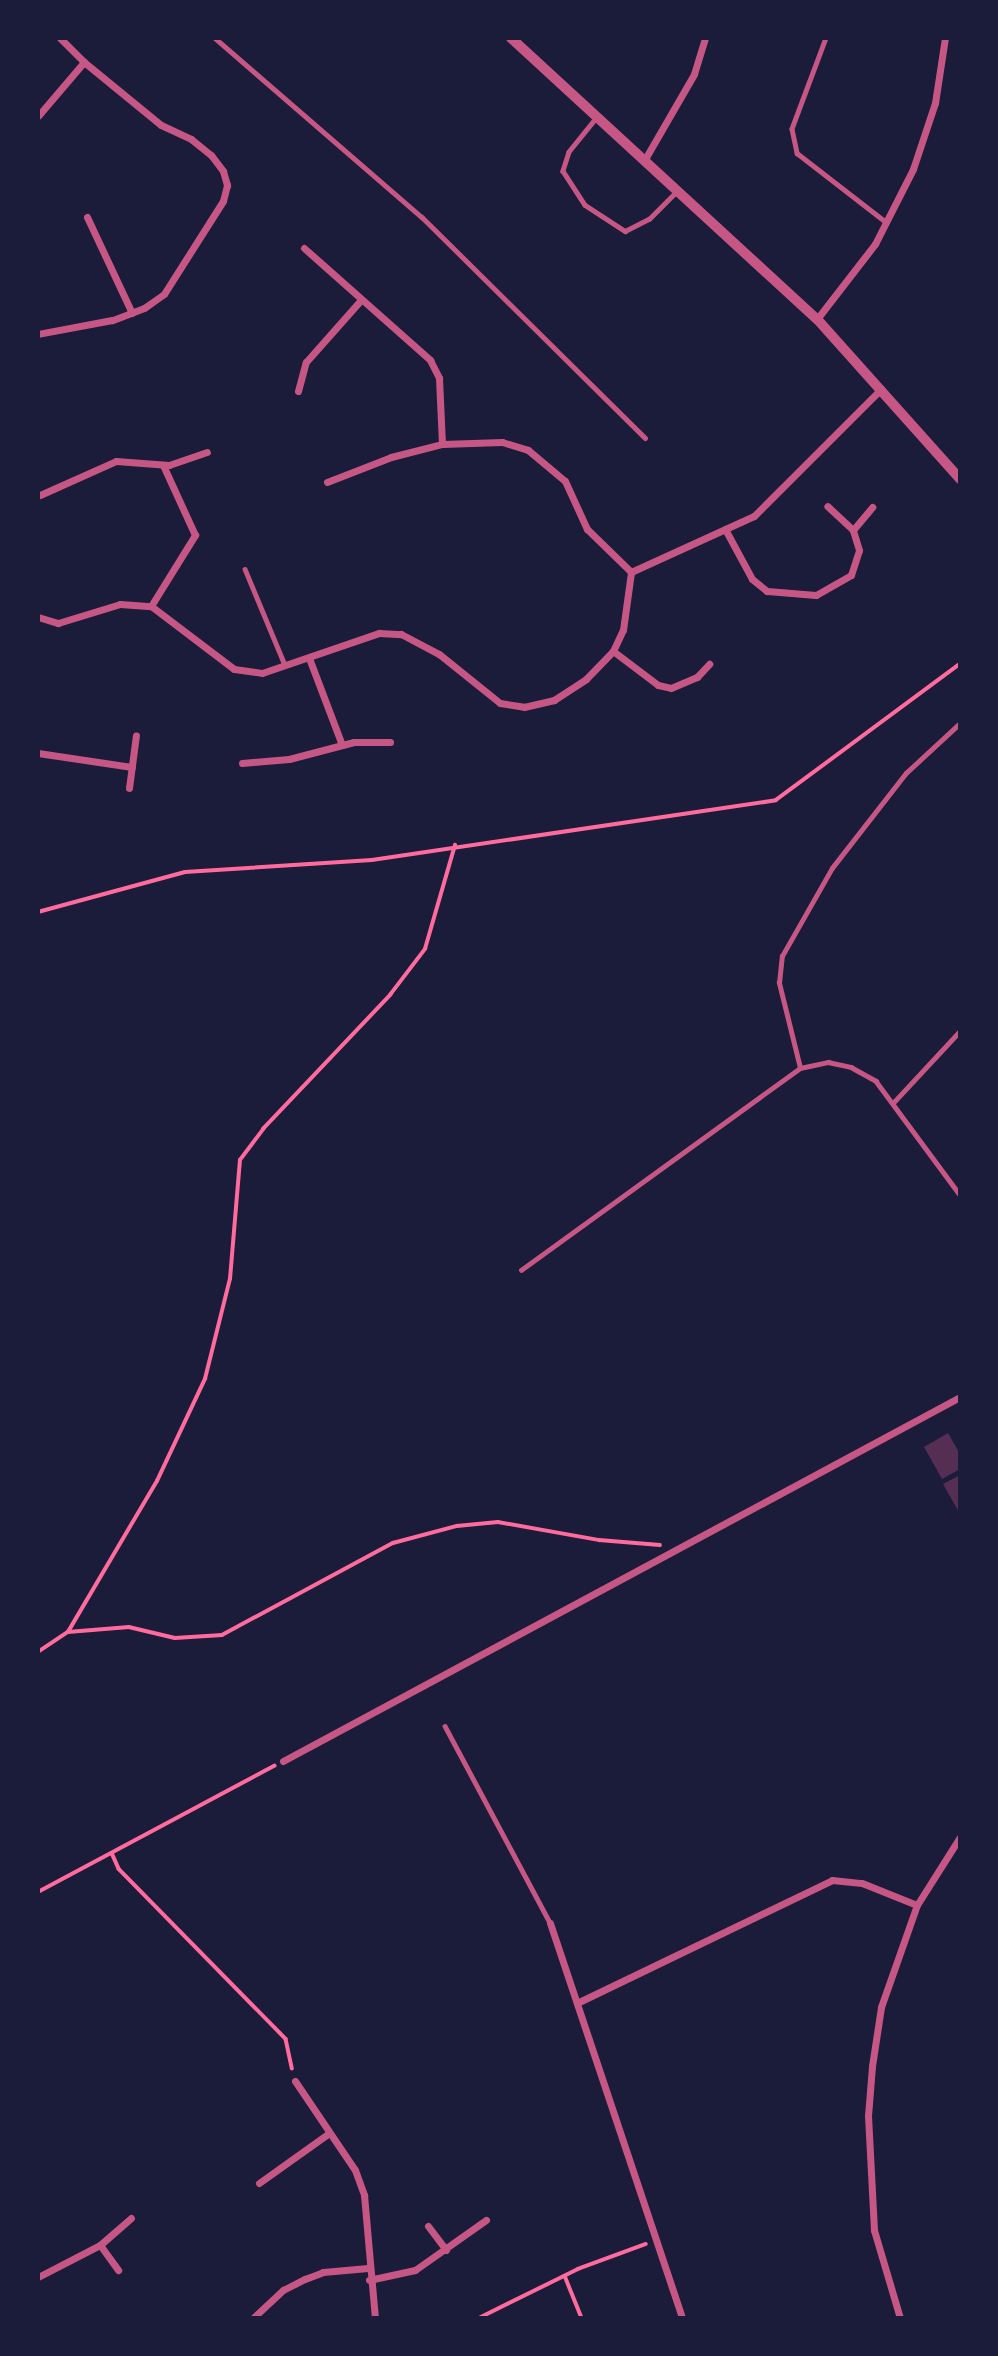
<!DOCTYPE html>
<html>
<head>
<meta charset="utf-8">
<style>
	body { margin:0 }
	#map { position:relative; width:998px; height:2356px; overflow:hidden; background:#1b1b3a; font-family:"Source Serif 4",serif }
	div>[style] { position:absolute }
	.building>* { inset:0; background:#542f53 }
	.path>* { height:3.5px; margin:-1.75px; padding:0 1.75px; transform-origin:1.75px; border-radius:1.75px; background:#ff6b9d }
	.service>* { height:4.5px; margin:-2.25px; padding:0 2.25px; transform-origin:2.25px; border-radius:2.25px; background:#c65784 }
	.minor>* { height:7px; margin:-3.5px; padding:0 3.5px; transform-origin:3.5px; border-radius:3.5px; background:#c65784 }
	.tertiary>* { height:10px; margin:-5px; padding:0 5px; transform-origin:5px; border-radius:5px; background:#c65784 }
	span { translate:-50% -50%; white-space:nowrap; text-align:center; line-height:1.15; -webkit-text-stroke:7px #1b1b3a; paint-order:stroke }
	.frame { position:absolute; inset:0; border:40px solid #1b1b3a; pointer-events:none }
</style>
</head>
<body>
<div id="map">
	<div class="building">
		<i style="clip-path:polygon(948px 1433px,960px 1454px,960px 1469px,942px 1479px,924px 1447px)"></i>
		<i style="clip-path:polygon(960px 1475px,960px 1514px,943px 1484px)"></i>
	</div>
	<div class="path">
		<i style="left:38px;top:912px;width:152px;rotate:-15.2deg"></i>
		<i style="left:185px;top:872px;width:187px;rotate:-3.7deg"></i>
		<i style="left:372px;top:860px;width:408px;rotate:-8.4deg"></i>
		<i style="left:776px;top:800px;width:229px;rotate:-36.5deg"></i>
		<i style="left:68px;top:1632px;width:61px;rotate:-4.7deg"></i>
		<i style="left:129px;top:1627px;width:47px;rotate:13.4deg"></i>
		<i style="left:175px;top:1638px;width:47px;rotate:-3.7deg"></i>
		<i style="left:222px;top:1635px;width:194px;rotate:-28.3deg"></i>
		<i style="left:393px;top:1543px;width:66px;rotate:-14.9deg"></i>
		<i style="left:457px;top:1526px;width:41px;rotate:-5.6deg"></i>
		<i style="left:498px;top:1522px;width:103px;rotate:10.1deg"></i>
		<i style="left:599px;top:1540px;width:61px;rotate:4.7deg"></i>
		<i style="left:38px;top:1652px;width:36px;rotate:-34deg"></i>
		<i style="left:68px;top:1632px;width:175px;rotate:-59.5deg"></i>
		<i style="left:157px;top:1481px;width:113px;rotate:-64.8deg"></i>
		<i style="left:205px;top:1379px;width:103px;rotate:-76deg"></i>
		<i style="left:230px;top:1279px;width:119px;rotate:-85.2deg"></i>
		<i style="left:240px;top:1160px;width:39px;rotate:-53deg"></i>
		<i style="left:263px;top:1129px;width:185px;rotate:-46.5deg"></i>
		<i style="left:390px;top:995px;width:58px;rotate:-52.7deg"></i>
		<i style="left:425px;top:949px;width:108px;rotate:-73.9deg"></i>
		<i style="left:112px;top:1853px;width:17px;rotate:66deg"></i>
		<i style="left:119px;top:1869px;width:238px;rotate:45.5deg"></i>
		<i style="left:286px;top:2039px;width:30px;rotate:78deg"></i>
		<i style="left:38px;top:1892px;width:268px;rotate:-28.1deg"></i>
		<i style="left:565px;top:2276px;width:45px;rotate:68deg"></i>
		<i style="left:479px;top:2318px;width:110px;rotate:-26.3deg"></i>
		<i style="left:578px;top:2269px;width:72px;rotate:-20.2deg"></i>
	</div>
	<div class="service">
		<i style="left:215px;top:38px;width:274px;rotate:40.9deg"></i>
		<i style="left:422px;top:217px;width:314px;rotate:44.7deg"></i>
		<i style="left:826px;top:38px;width:97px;rotate:110.5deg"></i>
		<i style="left:792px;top:129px;width:25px;rotate:78deg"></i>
		<i style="left:797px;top:153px;width:113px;rotate:37.8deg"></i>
		<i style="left:598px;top:116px;width:46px;rotate:128.9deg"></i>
		<i style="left:569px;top:152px;width:20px;rotate:108deg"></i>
		<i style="left:563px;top:171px;width:40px;rotate:57.1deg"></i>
		<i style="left:585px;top:205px;width:48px;rotate:33deg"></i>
		<i style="left:625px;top:231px;width:27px;rotate:-27deg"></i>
		<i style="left:649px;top:219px;width:40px;rotate:-45deg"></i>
		<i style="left:245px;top:569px;width:104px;rotate:67.4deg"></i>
		<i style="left:800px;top:1068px;width:88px;rotate:-103.9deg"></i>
		<i style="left:779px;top:983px;width:27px;rotate:-84deg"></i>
		<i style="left:782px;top:956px;width:101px;rotate:-60.4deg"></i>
		<i style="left:832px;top:868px;width:120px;rotate:-52.1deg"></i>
		<i style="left:906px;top:773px;width:74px;rotate:-42.8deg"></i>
		<i style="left:893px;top:1103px;width:98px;rotate:-47.1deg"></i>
		<i style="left:521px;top:1270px;width:344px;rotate:-35.9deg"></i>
		<i style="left:800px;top:1068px;width:29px;rotate:-12deg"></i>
		<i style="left:828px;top:1062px;width:24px;rotate:12deg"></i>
		<i style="left:851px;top:1067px;width:29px;rotate:29deg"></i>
		<i style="left:876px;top:1081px;width:142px;rotate:53.6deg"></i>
		<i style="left:445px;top:1726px;width:223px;rotate:61.9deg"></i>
	</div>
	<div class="minor">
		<i style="left:60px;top:38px;width:34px;rotate:45deg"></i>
		<i style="left:38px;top:116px;width:71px;rotate:-49.6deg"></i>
		<i style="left:84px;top:62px;width:99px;rotate:39.3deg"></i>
		<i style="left:161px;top:125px;width:33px;rotate:25deg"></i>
		<i style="left:191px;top:139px;width:26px;rotate:39deg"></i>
		<i style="left:211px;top:155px;width:20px;rotate:53deg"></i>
		<i style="left:223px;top:171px;width:15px;rotate:74deg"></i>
		<i style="left:227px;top:185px;width:16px;rotate:104deg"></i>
		<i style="left:223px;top:201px;width:110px;rotate:122.4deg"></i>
		<i style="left:164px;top:294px;width:24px;rotate:145deg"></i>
		<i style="left:144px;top:308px;width:34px;rotate:159deg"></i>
		<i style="left:112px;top:320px;width:75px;rotate:169.3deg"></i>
		<i style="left:645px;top:159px;width:98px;rotate:-60deg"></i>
		<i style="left:694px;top:74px;width:38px;rotate:-73deg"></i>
		<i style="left:87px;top:217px;width:106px;rotate:64.9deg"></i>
		<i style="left:304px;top:248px;width:169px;rotate:41.6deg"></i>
		<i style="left:430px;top:360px;width:20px;rotate:63deg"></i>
		<i style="left:439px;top:378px;width:66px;rotate:87.4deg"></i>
		<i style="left:817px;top:319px;width:95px;rotate:-52.3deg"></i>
		<i style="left:875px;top:244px;width:84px;rotate:-63.1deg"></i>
		<i style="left:913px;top:169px;width:70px;rotate:-71.6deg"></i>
		<i style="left:935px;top:103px;width:66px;rotate:-81.3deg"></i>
		<i style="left:298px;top:391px;width:30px;rotate:-75deg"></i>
		<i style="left:306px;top:362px;width:81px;rotate:-48.5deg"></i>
		<i style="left:327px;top:482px;width:69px;rotate:-21.3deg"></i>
		<i style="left:391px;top:457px;width:53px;rotate:-14.3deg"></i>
		<i style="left:442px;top:444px;width:60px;rotate:-1.9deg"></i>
		<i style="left:502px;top:442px;width:27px;rotate:17deg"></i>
		<i style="left:528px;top:450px;width:48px;rotate:40deg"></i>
		<i style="left:565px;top:481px;width:53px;rotate:65.4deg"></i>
		<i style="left:587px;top:529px;width:62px;rotate:44.3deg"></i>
		<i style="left:40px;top:495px;width:83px;rotate:-24.1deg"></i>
		<i style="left:116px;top:461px;width:53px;rotate:4.3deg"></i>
		<i style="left:169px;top:465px;width:40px;rotate:-18.9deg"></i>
		<i style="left:725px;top:529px;width:57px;rotate:61.6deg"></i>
		<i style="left:752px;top:579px;width:19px;rotate:39deg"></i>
		<i style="left:767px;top:591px;width:49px;rotate:4.7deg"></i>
		<i style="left:816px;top:595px;width:40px;rotate:-29.7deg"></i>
		<i style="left:851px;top:575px;width:26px;rotate:-72deg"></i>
		<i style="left:859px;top:550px;width:21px;rotate:-107deg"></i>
		<i style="left:853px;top:530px;width:35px;rotate:-137deg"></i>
		<i style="left:853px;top:530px;width:30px;rotate:-50deg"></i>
		<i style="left:151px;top:606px;width:84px;rotate:-58.2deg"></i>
		<i style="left:195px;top:535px;width:77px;rotate:-114.6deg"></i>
		<i style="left:38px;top:617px;width:21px;rotate:17deg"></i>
		<i style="left:58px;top:623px;width:65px;rotate:-17deg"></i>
		<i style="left:120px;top:604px;width:31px;rotate:4deg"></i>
		<i style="left:151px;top:606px;width:104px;rotate:37.2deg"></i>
		<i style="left:234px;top:669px;width:28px;rotate:8deg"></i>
		<i style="left:262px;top:673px;width:124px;rotate:-18.9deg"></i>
		<i style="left:379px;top:633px;width:22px;rotate:3deg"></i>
		<i style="left:401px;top:634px;width:43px;rotate:27.8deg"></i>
		<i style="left:439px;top:654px;width:78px;rotate:38.8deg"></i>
		<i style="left:500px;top:703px;width:24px;rotate:9deg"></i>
		<i style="left:524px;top:707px;width:31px;rotate:-13deg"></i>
		<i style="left:554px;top:700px;width:38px;rotate:-33deg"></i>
		<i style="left:586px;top:679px;width:39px;rotate:-46deg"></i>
		<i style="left:613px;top:651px;width:23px;rotate:-65deg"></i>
		<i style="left:623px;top:630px;width:59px;rotate:-82.1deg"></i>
		<i style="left:631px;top:572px;width:135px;rotate:-24.5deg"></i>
		<i style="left:754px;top:516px;width:180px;rotate:-45deg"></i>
		<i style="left:613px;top:651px;width:56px;rotate:37.1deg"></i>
		<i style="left:658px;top:685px;width:13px;rotate:13deg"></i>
		<i style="left:671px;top:688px;width:28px;rotate:-23deg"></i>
		<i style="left:697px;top:677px;width:18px;rotate:-47deg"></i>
		<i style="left:309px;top:658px;width:93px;rotate:69.2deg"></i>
		<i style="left:38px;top:753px;width:95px;rotate:8.5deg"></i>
		<i style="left:242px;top:763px;width:47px;rotate:-4.9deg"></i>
		<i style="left:289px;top:759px;width:67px;rotate:-14.7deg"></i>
		<i style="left:354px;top:742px;width:36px"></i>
		<i style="left:129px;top:788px;width:53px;rotate:-82.5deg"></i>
		<i style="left:283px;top:1761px;width:769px;rotate:-28.27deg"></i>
		<i style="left:550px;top:1923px;width:416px;rotate:71.5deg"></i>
		<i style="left:579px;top:2002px;width:281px;rotate:-25.7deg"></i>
		<i style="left:832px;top:1880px;width:30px;rotate:6deg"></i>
		<i style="left:862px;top:1883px;width:59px;rotate:21.8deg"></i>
		<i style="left:295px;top:2081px;width:107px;rotate:56deg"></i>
		<i style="left:355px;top:2170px;width:27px;rotate:70deg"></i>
		<i style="left:364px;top:2195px;width:123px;rotate:84.9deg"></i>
		<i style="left:259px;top:2183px;width:86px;rotate:-35.5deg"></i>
		<i style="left:428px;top:2226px;width:30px;rotate:53deg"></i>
		<i style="left:100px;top:2245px;width:31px;rotate:54deg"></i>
		<i style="left:38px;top:2277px;width:70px;rotate:-27.3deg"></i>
		<i style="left:100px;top:2245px;width:41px;rotate:-41.1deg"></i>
		<i style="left:369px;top:2280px;width:47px;rotate:-12.3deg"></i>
		<i style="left:415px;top:2270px;width:87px;rotate:-35.2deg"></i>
		<i style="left:253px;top:2318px;width:41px;rotate:-43deg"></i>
		<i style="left:283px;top:2290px;width:25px;rotate:-27deg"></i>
		<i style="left:305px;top:2279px;width:19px;rotate:-21deg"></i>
		<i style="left:323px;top:2272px;width:45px;rotate:-5.1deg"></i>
		<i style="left:900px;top:2318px;width:92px;rotate:-106.5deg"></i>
		<i style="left:874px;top:2230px;width:114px;rotate:-93deg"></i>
		<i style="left:868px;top:2116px;width:50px;rotate:-85.4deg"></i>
		<i style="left:872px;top:2066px;width:60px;rotate:-81.3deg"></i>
		<i style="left:881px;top:2007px;width:108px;rotate:-70.6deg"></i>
		<i style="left:917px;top:1905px;width:80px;rotate:-57.7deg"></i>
	</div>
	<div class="tertiary">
		<i style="left:511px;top:38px;width:415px;rotate:42.6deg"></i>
		<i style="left:817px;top:319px;width:215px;rotate:48.2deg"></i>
	</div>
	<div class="frame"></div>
</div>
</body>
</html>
